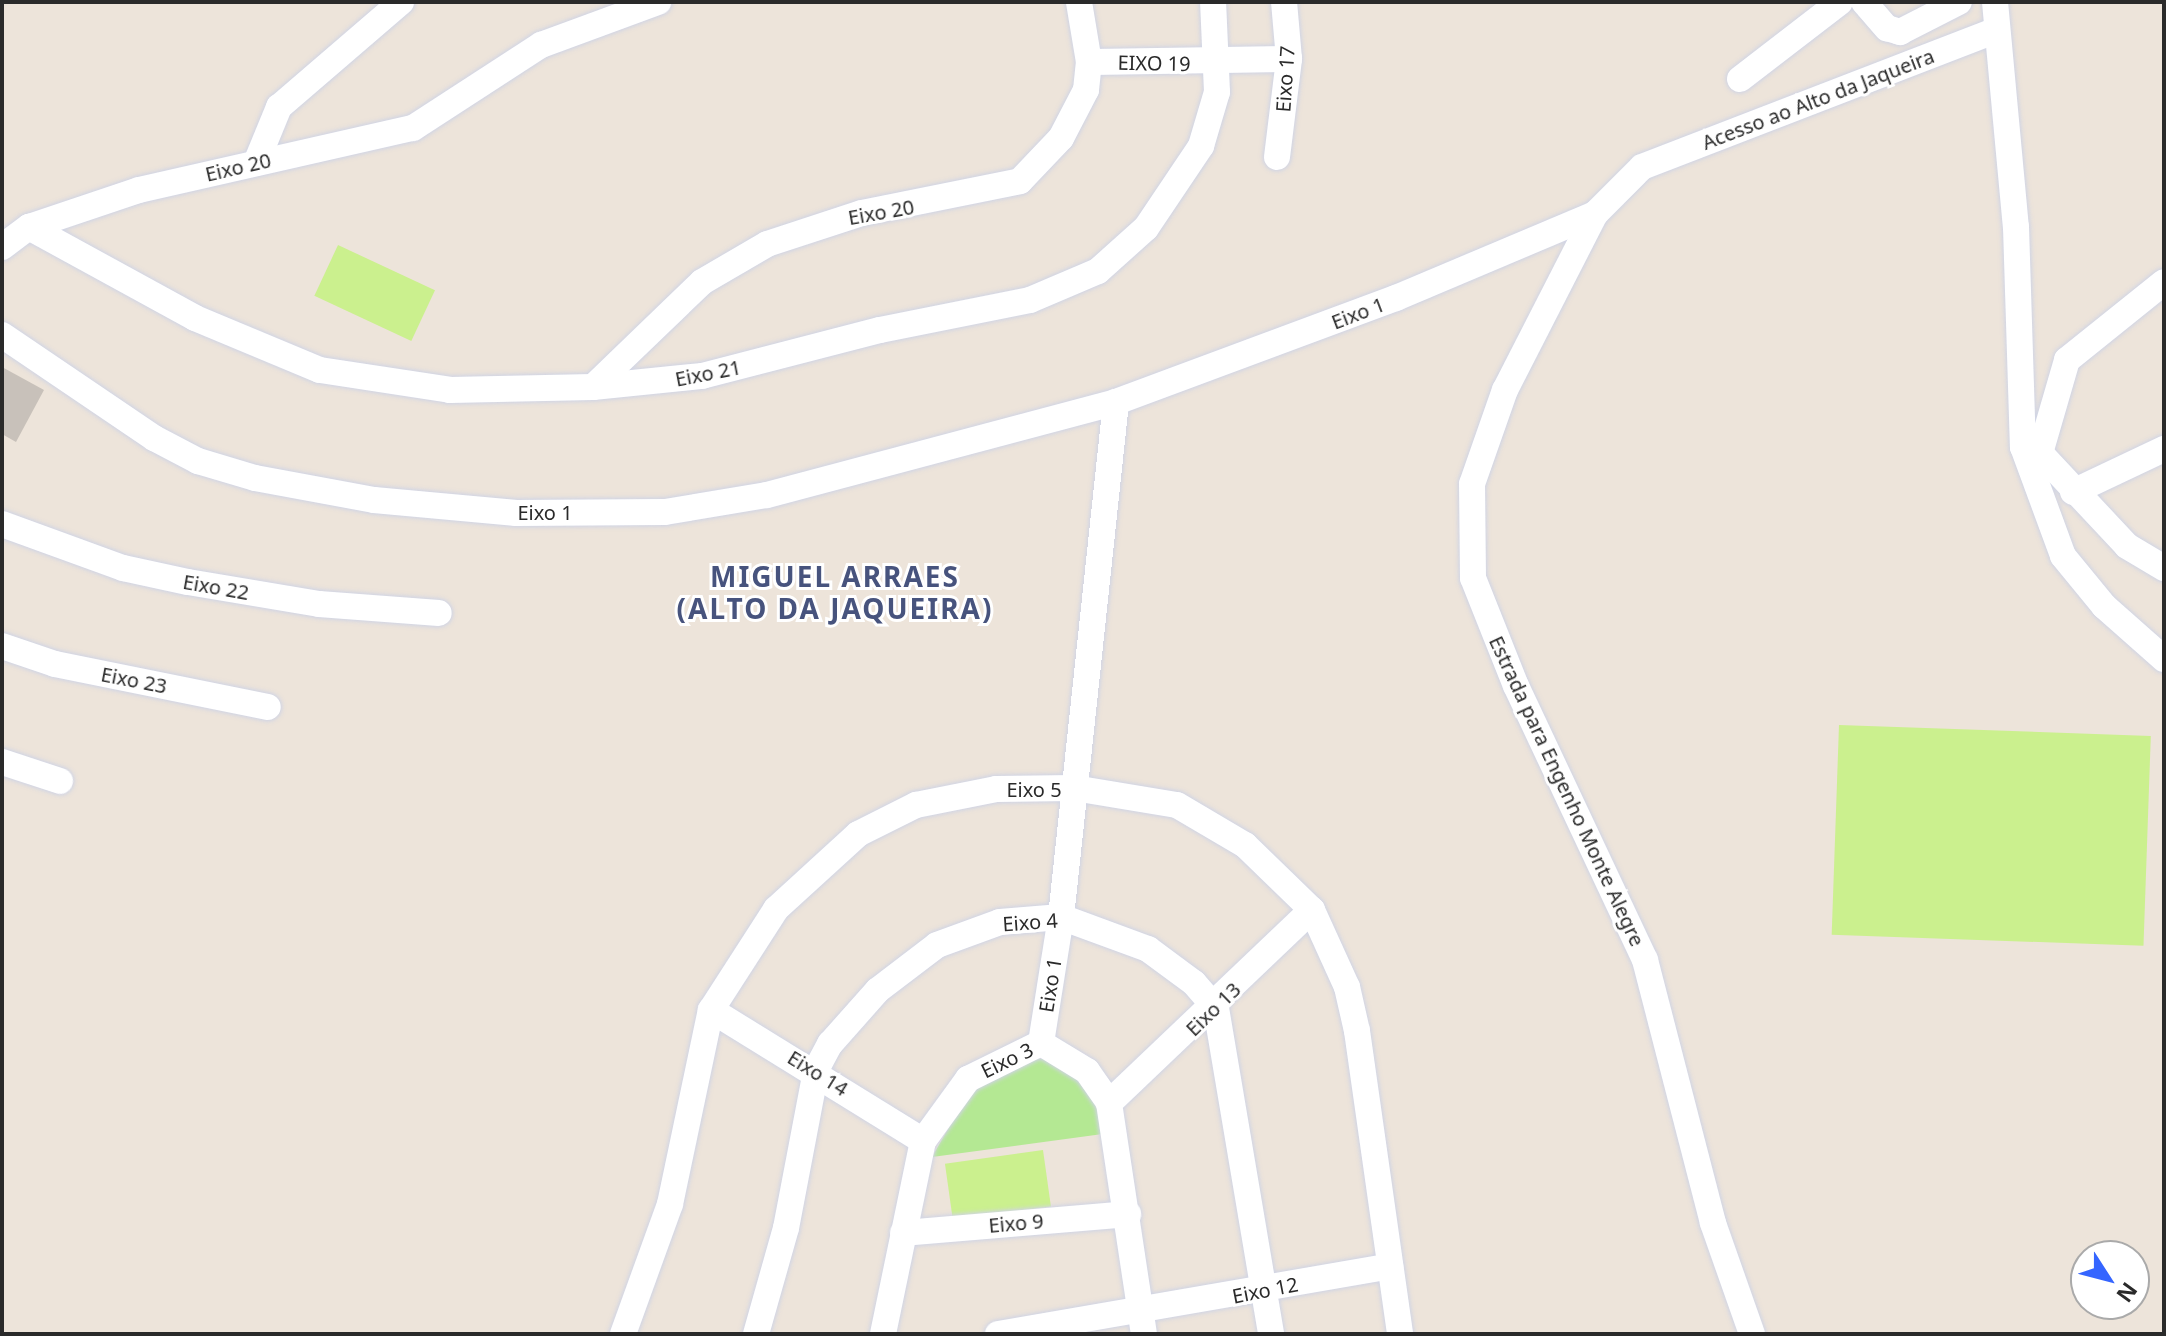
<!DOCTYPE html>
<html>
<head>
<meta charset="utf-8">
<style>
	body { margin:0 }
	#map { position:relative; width:2166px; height:1336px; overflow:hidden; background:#ede4da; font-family:"Noto Sans",sans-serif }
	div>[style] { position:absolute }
	.green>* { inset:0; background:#b4e893 }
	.pitch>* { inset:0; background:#cbf08e; transform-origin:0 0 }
	.building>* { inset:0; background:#c8c1ba }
	.roads { filter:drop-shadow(0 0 2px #d0d4e4) drop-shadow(0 0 2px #d0d4e4) }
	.minor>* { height:26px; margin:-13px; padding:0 13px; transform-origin:13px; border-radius:13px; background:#fff }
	span { translate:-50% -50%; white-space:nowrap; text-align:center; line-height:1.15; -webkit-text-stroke:6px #fff; paint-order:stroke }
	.street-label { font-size:20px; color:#2a2a2a }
	.district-label { font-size:28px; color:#47537d; font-weight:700; letter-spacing:2px }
	.frame { position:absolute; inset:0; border:4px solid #2a2a2a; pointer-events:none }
	.north { position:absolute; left:2070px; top:1240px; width:80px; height:80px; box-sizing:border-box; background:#fff; border:2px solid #aaa; border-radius:50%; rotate:126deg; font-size:22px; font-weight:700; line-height:32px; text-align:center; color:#2a2a2a }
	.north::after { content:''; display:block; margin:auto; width:28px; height:36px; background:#3565ff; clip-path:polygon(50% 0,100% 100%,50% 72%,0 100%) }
</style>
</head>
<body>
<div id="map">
	<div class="green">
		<i style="clip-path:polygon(1047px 1058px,1090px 1087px,1110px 1133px,932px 1157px,972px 1087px,1010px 1063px)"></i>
	</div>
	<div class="pitch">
		<i style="left:338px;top:245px;width:107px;height:56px;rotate:25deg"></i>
		<i style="left:1839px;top:725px;width:312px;height:210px;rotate:2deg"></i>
		<i style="left:1043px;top:1150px;width:57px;height:99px;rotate:82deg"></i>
	</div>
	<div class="building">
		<i style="clip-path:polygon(2px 367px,44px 390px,16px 442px,2px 434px)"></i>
	</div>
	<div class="roads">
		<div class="minor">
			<i style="left:1864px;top:2px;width:35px;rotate:49deg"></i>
			<i style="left:1887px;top:28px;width:14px;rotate:17deg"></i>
			<i style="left:1900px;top:32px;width:66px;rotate:-27deg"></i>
			<i style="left:1995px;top:2px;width:226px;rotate:84.7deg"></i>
			<i style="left:2016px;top:227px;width:220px;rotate:88.2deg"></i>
			<i style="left:2023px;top:447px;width:116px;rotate:69.8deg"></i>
			<i style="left:2063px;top:556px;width:65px;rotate:50.6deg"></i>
			<i style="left:2104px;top:606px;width:80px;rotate:41.5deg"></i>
			<i style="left:1089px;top:62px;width:200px;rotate:-0.9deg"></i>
			<i style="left:1740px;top:79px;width:126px;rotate:-37.6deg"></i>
			<i style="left:1277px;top:157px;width:99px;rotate:-83deg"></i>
			<i style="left:1289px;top:59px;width:57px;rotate:-95deg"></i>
			<i style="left:256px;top:163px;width:61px;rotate:-67.7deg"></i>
			<i style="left:279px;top:107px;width:161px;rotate:-40.7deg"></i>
			<i style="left:29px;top:227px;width:189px;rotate:28.7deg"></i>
			<i style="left:195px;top:318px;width:135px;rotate:22.6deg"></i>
			<i style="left:320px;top:370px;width:132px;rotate:8.7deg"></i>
			<i style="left:450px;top:390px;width:143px;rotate:-1.2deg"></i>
			<i style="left:593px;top:387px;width:110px;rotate:-5.8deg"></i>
			<i style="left:702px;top:376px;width:184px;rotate:-14.5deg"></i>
			<i style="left:880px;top:330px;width:153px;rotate:-11.3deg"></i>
			<i style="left:1030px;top:300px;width:74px;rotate:-23.1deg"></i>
			<i style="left:1098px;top:271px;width:64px;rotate:-41.9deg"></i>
			<i style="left:1146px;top:228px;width:99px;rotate:-56.1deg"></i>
			<i style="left:1201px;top:146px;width:56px;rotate:-73.5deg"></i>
			<i style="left:1217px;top:92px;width:90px;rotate:-92.5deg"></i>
			<i style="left:2px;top:247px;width:34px;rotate:-37deg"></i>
			<i style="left:29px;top:227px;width:116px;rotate:-18.6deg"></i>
			<i style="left:139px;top:190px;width:281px;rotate:-12.8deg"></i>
			<i style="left:413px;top:128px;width:153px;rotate:-33deg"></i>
			<i style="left:541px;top:45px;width:125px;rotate:-20.2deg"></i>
			<i style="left:2px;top:335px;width:184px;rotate:34.1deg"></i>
			<i style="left:154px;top:438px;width:50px;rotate:27.6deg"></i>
			<i style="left:198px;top:461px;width:59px;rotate:16.6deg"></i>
			<i style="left:255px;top:478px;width:121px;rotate:10.5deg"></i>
			<i style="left:374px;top:500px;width:143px;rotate:5.2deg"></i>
			<i style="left:516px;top:513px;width:149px;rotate:-0.4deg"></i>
			<i style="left:665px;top:512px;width:103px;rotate:-9.5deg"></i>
			<i style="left:767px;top:495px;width:361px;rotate:-14.9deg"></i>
			<i style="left:1116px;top:402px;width:299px;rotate:-20.4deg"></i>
			<i style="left:1396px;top:298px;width:216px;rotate:-22.9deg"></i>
			<i style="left:593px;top:387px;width:151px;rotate:-43.9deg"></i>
			<i style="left:702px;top:282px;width:75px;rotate:-30.3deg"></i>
			<i style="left:767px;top:244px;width:100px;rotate:-18.1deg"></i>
			<i style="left:862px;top:213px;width:161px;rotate:-11.4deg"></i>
			<i style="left:1020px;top:181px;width:59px;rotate:-46.4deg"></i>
			<i style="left:1061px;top:138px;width:54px;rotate:-62.5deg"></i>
			<i style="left:1086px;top:90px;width:28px;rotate:-84deg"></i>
			<i style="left:1089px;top:62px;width:61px;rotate:-99.5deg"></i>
			<i style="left:2023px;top:447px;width:18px;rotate:19deg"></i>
			<i style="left:2040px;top:453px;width:127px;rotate:46.9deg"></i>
			<i style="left:2127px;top:546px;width:43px;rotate:30.7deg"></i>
			<i style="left:2040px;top:453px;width:97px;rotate:-73.8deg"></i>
			<i style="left:2067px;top:360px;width:124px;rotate:-38.8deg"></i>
			<i style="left:2073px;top:492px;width:101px;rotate:-25.3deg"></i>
			<i style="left:2px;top:524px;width:129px;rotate:20deg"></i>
			<i style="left:123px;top:568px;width:66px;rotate:12.2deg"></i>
			<i style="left:188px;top:582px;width:133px;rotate:9.5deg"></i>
			<i style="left:319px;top:604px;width:120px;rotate:4.3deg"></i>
			<i style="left:2px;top:646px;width:56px;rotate:18.8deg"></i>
			<i style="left:55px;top:664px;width:217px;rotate:11.4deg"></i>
			<i style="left:2px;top:762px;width:61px;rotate:18.1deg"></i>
			<i style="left:711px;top:1010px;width:249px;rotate:31.7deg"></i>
			<i style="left:1041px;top:1043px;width:128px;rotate:-81deg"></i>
			<i style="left:1061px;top:917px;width:518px;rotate:-83.9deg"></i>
			<i style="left:1109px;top:1103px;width:280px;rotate:-43.6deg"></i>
			<i style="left:903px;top:1233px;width:226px;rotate:-4.8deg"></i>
			<i style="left:623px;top:1334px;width:138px;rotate:-70.1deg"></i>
			<i style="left:670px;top:1204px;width:198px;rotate:-78.1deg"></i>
			<i style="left:711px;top:1010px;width:120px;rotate:-57.2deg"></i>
			<i style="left:776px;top:909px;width:111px;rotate:-42.4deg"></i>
			<i style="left:858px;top:834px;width:65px;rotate:-26.6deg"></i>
			<i style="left:916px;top:805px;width:82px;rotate:-11.3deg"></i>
			<i style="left:996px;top:789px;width:78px;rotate:-0.7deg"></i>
			<i style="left:1074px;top:788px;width:104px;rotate:9.4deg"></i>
			<i style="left:1177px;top:805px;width:79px;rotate:30.5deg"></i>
			<i style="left:1245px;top:845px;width:93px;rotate:44.1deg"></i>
			<i style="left:1312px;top:910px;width:85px;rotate:65.6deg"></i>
			<i style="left:1347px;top:987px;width:45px;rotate:77.2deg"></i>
			<i style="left:1357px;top:1031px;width:306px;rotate:81.9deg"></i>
			<i style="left:756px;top:1334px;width:110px;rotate:-74.2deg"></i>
			<i style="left:786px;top:1228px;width:161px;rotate:-79.2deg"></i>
			<i style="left:816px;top:1070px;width:30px;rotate:-62deg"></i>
			<i style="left:830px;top:1044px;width:72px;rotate:-48.4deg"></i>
			<i style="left:878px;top:990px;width:74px;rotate:-37.3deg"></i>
			<i style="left:937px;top:945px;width:67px;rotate:-20.1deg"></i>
			<i style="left:1000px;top:922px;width:61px;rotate:-4.7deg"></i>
			<i style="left:1061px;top:917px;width:93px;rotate:20.2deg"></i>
			<i style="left:1148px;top:949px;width:57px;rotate:36.5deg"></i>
			<i style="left:1194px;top:983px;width:33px;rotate:49deg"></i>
			<i style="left:1216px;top:1008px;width:331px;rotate:80.4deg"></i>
			<i style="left:883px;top:1334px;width:197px;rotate:-78.3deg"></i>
			<i style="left:923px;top:1141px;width:77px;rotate:-54deg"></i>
			<i style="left:968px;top:1079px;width:81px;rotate:-26.3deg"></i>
			<i style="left:1041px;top:1043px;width:54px;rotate:31.3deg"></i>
			<i style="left:1087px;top:1071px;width:39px;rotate:55deg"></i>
			<i style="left:1109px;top:1103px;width:234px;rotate:81.4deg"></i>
			<i style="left:998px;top:1334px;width:398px;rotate:-9.8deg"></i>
			<i style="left:1752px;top:1334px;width:118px;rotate:-109.4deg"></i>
			<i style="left:1713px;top:1223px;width:272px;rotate:-104.5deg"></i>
			<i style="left:1645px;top:960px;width:303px;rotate:-115.2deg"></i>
			<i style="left:1516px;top:686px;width:116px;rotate:-111.7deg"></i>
			<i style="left:1473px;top:578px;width:94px;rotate:-90.6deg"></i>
			<i style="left:1472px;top:484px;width:100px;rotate:-70.7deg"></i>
			<i style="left:1505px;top:390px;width:198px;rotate:-62.9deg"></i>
			<i style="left:1595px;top:214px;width:66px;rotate:-45deg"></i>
			<i style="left:1642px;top:167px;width:378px;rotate:-21.1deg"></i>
		</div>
	</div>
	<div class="street-label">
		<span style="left:1154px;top:63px;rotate:1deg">EIXO 19</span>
		<span style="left:1285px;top:79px;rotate:-86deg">Eixo 17</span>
		<span style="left:1818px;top:99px;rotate:-21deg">Acesso ao Alto da Jaqueira</span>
		<span style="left:238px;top:167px;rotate:-13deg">Eixo 20</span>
		<span style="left:881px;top:212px;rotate:-10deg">Eixo 20</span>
		<span style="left:1358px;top:313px;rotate:-21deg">Eixo 1</span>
		<span style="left:708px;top:373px;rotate:-11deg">Eixo 21</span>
		<span style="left:545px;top:512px">Eixo 1</span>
		<span style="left:216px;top:587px;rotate:10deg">Eixo 22</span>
		<span style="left:134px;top:680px;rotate:11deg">Eixo 23</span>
		<span style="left:1034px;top:789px">Eixo 5</span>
		<span style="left:1567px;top:791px;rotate:65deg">Estrada para Engenho Monte Alegre</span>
		<span style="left:1030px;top:922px;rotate:-4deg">Eixo 4</span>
		<span style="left:1050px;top:985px;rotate:-81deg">Eixo 1</span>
		<span style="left:1213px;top:1009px;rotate:-44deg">Eixo 13</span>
		<span style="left:1007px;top:1060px;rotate:-26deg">Eixo 3</span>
		<span style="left:818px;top:1073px;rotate:32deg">Eixo 14</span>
		<span style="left:1016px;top:1223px;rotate:-5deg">Eixo 9</span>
		<span style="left:1265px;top:1290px;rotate:-11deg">Eixo 12</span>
	</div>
	<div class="district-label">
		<span style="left:835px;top:592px">MIGUEL ARRAES<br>(ALTO DA JAQUEIRA)</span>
	</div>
	<div class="frame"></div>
	<div class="north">N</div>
</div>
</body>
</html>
